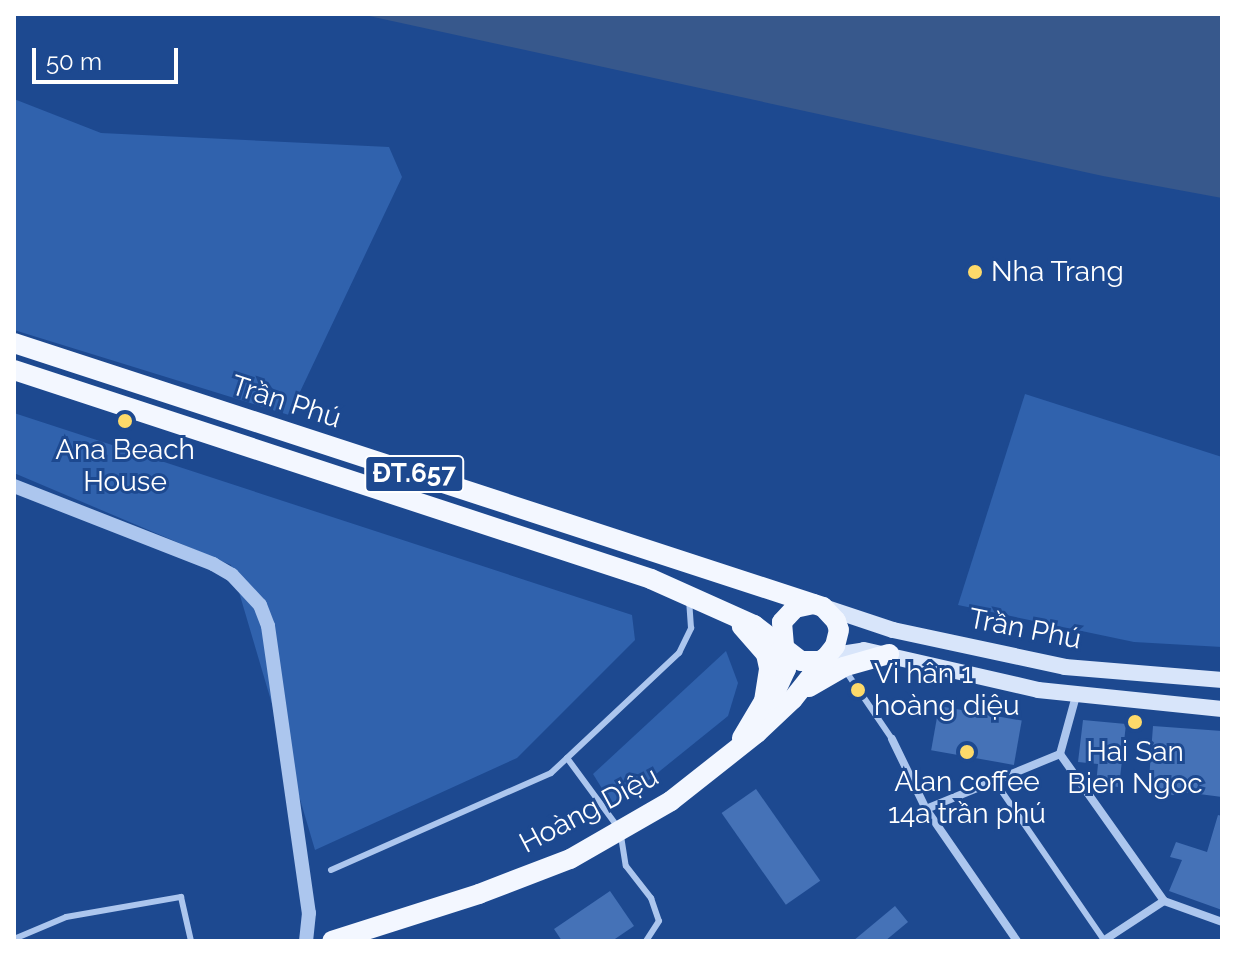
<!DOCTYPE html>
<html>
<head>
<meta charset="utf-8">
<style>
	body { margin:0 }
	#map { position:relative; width:1236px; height:955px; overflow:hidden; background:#1d4990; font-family:Raleway,sans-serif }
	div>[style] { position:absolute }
	.green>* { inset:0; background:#3062ad }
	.water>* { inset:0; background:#37588c }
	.building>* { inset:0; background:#4572b7; transform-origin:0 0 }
	.service>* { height:6px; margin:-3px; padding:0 3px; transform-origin:3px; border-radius:3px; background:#acc6ee }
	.minor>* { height:8px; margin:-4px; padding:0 4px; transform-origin:4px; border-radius:4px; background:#acc6ee }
	.tertiary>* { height:14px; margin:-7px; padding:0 7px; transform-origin:7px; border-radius:7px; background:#acc6ee }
	.secondary>* { height:16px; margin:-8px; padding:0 8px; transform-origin:8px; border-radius:8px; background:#d8e5fa }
	.primary>* { height:20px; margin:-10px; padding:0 10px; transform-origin:10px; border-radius:10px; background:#f3f7ff }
	.dots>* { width:22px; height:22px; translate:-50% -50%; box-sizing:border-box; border:4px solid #1d4990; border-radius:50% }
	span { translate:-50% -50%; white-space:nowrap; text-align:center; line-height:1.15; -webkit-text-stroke:6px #1d4990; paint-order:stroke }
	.shield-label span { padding:2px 6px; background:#1d4990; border:2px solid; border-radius:6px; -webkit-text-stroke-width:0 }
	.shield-label { font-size:26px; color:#fff; font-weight:700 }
	.poi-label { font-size:28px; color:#fff }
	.left { translate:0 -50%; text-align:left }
	.street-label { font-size:28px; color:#fff }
	.frame { position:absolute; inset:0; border:16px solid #fff; pointer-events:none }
	.scale { position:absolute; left:32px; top:48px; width:146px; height:36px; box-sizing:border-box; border:4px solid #fff; border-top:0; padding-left:10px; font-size:24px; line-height:28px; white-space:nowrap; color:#fff; -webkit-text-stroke:6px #1d4990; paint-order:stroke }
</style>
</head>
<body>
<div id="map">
	<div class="green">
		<i style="clip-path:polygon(14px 99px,101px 133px,389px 147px,402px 177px,289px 415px,14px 330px)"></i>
		<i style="clip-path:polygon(1025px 394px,1222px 457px,1222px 647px,1134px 642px,958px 605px)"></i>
		<i style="clip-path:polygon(14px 413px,632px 615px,635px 640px,517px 758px,315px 850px,231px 565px,14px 473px)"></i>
		<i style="clip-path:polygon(726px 651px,738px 683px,728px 716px,614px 808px,593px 774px)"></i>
	</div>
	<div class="water">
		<i style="clip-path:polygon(360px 14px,1222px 14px,1222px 198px,1103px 176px)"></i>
	</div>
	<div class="building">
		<i style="left:939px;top:706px;width:84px;height:45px;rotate:10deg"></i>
		<i style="clip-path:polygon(1083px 720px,1126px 724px,1119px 787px,1096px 785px,1098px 764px,1078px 762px)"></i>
		<i style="clip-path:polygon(1153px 726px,1222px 731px,1222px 797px,1176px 791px,1175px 795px,1148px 793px)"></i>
		<i style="left:756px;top:789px;width:112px;height:42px;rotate:55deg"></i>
		<i style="clip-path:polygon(1218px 815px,1222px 816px,1222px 910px,1169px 891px,1182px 860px,1170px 857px,1176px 842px,1207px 852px)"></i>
		<i style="clip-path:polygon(610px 891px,634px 926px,612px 941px,562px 941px,554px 929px)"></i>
		<i style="clip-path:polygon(895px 906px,908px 922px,885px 941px,853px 941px)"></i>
	</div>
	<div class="service">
		<i style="left:845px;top:670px;width:83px;rotate:55.7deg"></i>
		<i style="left:996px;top:783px;width:191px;rotate:55.5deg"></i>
		<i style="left:617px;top:826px;width:84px;rotate:-126.3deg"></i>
		<i style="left:567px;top:758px;width:154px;rotate:-43.2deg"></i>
		<i style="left:679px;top:653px;width:28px;rotate:-64deg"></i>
		<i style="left:691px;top:628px;width:26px;rotate:-94deg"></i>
		<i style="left:621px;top:836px;width:30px;rotate:81deg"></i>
		<i style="left:626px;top:866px;width:41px;rotate:52deg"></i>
		<i style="left:651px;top:898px;width:24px;rotate:71deg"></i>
		<i style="left:659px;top:921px;width:24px;rotate:123deg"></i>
		<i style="left:331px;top:870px;width:240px;rotate:-23.8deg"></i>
		<i style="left:551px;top:773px;width:22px;rotate:-43deg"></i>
		<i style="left:14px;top:939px;width:56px;rotate:-22.9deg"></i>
		<i style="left:66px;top:917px;width:117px;rotate:-9.9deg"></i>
		<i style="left:181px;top:897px;width:45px;rotate:77.2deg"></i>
	</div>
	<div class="minor">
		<i style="left:892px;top:739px;width:78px;rotate:64.1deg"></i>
		<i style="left:926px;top:809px;width:160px;rotate:55.4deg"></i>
		<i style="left:1060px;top:754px;width:180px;rotate:54.7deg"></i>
		<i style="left:926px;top:809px;width:145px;rotate:-22.3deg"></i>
		<i style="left:1060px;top:754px;width:60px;rotate:-74.6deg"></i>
		<i style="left:1103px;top:941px;width:73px;rotate:-33.3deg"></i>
		<i style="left:1164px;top:901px;width:62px;rotate:19.9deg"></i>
	</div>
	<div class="tertiary">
		<i style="left:14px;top:486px;width:214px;rotate:21.4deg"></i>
		<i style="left:213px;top:564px;width:22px;rotate:30deg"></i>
		<i style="left:232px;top:575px;width:41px;rotate:47deg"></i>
		<i style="left:260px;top:605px;width:22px;rotate:69deg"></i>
		<i style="left:268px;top:626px;width:290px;rotate:81.9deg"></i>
		<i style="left:309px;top:913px;width:28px;rotate:96deg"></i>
	</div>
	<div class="secondary">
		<i style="left:824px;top:607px;width:73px;rotate:18.4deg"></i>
		<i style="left:893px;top:630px;width:176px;rotate:12.1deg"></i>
		<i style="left:1065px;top:667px;width:158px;rotate:4.7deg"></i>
		<i style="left:828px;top:656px;width:36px;rotate:-9deg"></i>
		<i style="left:864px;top:650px;width:179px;rotate:12.9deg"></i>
		<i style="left:1038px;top:690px;width:185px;rotate:5.9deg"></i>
	</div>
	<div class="primary">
		<i style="left:14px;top:343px;width:851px;rotate:18.07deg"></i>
		<i style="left:823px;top:607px;width:19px;rotate:47deg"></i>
		<i style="left:836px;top:621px;width:9px;rotate:72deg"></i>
		<i style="left:839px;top:630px;width:16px;rotate:104deg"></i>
		<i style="left:835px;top:646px;width:68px;rotate:128.4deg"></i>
		<i style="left:793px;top:699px;width:50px;rotate:136.6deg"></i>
		<i style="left:757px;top:733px;width:110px;rotate:141.7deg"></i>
		<i style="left:671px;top:801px;width:116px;rotate:150.1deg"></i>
		<i style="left:570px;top:859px;width:97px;rotate:159deg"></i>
		<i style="left:479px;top:894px;width:154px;rotate:162.3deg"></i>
		<i style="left:14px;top:370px;width:670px;rotate:18.16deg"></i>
		<i style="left:651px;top:579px;width:113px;rotate:24.1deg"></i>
		<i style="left:754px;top:625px;width:59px;rotate:37.5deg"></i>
		<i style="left:801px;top:661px;width:19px"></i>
		<i style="left:820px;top:661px;width:9px;rotate:-32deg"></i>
		<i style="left:809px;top:687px;width:39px;rotate:-30deg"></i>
		<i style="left:843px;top:667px;width:48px;rotate:-15.8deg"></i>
		<i style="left:772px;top:699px;width:33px;rotate:-65deg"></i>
		<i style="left:786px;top:669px;width:47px;rotate:-94.9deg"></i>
		<i style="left:782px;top:622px;width:19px;rotate:-47deg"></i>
		<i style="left:795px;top:608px;width:19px;rotate:-12deg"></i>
		<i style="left:742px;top:738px;width:43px;rotate:-59.3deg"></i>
		<i style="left:764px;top:701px;width:33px;rotate:-81deg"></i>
		<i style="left:769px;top:668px;width:14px;rotate:-102deg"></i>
		<i style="left:766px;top:654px;width:37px;rotate:-131deg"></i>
	</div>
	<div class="dots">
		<i style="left:975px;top:272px;background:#fdda6a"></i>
		<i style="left:125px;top:421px;background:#fdda6a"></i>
		<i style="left:858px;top:690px;background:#fdda6a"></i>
		<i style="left:1135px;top:722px;background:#fdda6a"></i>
		<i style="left:967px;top:752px;background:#fdda6a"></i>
	</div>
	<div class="shield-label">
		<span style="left:414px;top:474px">ĐT.657</span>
	</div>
	<div class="poi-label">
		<span class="left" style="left:991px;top:272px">Nha Trang</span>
		<span style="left:125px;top:466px">Ana Beach<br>House</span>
		<span class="left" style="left:874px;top:690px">Vi hân 1<br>hoàng diệu</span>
		<span style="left:1135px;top:768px">Hai San<br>Bien Ngoc</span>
		<span style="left:967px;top:798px">Alan coffee<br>14a trần phú</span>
	</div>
	<div class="street-label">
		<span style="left:286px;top:402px;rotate:18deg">Trần Phú</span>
		<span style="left:1025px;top:629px;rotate:11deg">Trần Phú</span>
		<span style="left:589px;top:810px;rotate:-28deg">Hoàng Diệu</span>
	</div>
	<div class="frame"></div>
	<div class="scale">50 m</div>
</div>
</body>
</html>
